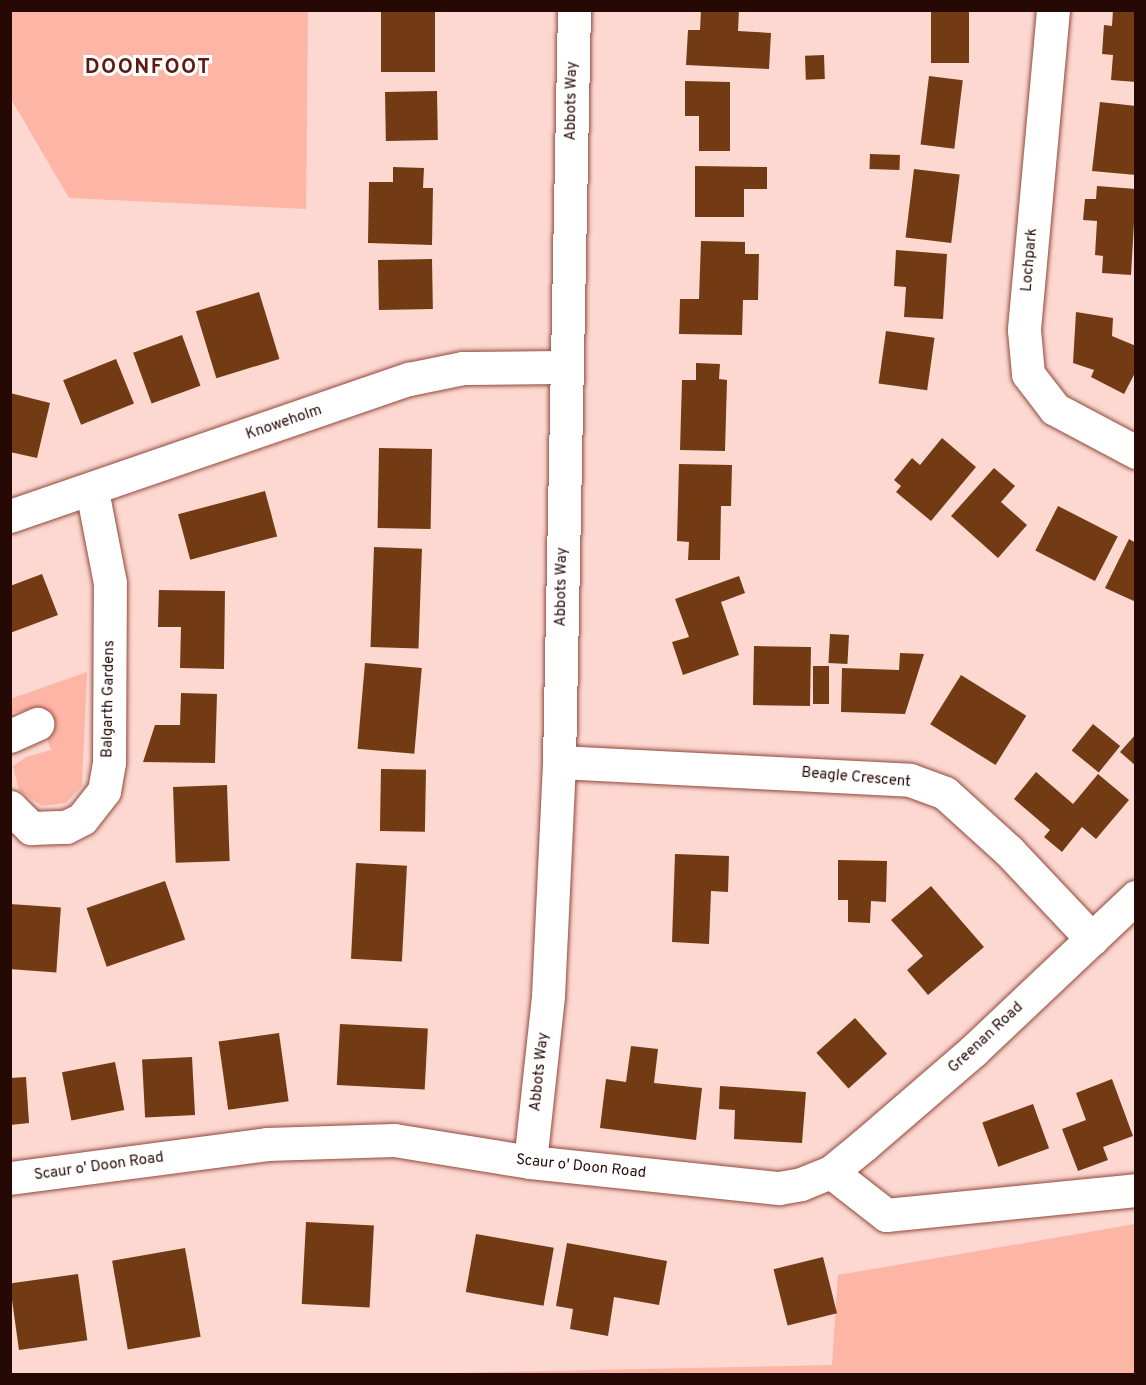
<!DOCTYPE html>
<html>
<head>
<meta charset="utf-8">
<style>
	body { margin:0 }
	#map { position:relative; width:1146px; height:1385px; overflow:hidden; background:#fcd8d1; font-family:Overpass,sans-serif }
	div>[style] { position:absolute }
	.green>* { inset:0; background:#fdb5a6 }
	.building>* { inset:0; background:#733b13; transform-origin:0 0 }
	.roads { filter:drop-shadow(0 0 2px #92483a) drop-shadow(0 0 2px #92483a) }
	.minor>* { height:33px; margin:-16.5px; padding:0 16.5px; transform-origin:16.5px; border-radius:16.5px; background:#fff }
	span { translate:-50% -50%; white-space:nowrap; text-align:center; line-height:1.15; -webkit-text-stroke:6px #fff; paint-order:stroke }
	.street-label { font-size:15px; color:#260805 }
	.district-label { font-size:21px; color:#601b10; font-weight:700; letter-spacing:1.5px }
	.frame { position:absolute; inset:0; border:12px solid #260805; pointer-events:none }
</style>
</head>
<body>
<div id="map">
	<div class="green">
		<i style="clip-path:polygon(10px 11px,308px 11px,306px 209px,69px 198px,11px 99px)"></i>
		<i style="clip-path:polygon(87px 672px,82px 786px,66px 803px,42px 806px,19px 790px,13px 766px,26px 757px,51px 750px,36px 708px,11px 713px,10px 699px)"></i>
		<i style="clip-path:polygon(1135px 1224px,1135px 1374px,406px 1374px,832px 1365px,838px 1275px)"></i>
	</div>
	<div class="building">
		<i style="left:381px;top:10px;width:54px;height:62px"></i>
		<i style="clip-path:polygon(701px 10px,739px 10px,738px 31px,771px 33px,769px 69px,686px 65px,688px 30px,700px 30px)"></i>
		<i style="left:931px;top:10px;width:38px;height:53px"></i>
		<i style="clip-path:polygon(1113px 10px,1136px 10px,1136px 82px,1111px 80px,1113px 55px,1102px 54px,1104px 25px,1112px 26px)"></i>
		<i style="left:824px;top:55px;width:24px;height:19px;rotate:88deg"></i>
		<i style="left:929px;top:76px;width:34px;height:69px;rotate:7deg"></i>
		<i style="clip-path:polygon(685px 81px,730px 82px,730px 151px,699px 151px,699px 116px,685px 116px)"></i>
		<i style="left:437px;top:91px;width:49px;height:52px;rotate:89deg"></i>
		<i style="clip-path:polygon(1100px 102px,1136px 106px,1136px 175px,1092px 171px)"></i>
		<i style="left:870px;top:154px;width:30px;height:15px;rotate:2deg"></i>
		<i style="clip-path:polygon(695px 166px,767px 167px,767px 189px,744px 189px,744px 217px,695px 217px)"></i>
		<i style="clip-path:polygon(393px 167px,424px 168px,423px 188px,433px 188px,432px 245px,368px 243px,369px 182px,393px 182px)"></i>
		<i style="left:914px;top:169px;width:46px;height:69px;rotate:7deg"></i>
		<i style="clip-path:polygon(1097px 186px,1136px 189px,1131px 275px,1102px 273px,1103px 256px,1095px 255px,1097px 221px,1083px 220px,1085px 199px,1096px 199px)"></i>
		<i style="clip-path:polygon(701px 241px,745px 242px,745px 254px,759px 254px,758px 300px,743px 300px,742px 335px,679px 334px,680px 299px,699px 299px)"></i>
		<i style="clip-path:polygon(896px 250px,947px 254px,943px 319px,904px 317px,906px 287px,894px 286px)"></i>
		<i style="left:432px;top:259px;width:50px;height:54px;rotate:89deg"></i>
		<i style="left:259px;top:292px;width:70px;height:66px;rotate:73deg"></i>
		<i style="clip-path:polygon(1076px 312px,1113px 318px,1112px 336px,1136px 346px,1136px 371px,1124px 394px,1091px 377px,1094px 370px,1073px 363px)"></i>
		<i style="left:886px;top:331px;width:49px;height:53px;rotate:8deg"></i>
		<i style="left:182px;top:335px;width:54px;height:52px;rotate:70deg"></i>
		<i style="left:116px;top:359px;width:48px;height:57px;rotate:68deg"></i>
		<i style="clip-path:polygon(696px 363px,720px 364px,719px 379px,727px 380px,725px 451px,680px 450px,682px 380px,696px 380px)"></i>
		<i style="clip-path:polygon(10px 393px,50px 403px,37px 458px,10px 452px)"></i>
		<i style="clip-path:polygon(942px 438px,976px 467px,931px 521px,896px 492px,901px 486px,894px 480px,912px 458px,920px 465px)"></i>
		<i style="left:379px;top:448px;width:53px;height:80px;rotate:1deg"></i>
		<i style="clip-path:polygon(679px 464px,732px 465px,731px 506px,721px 506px,720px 560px,688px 560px,689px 542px,677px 541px)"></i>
		<i style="clip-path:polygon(994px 468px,1015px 486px,1001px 502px,1027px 525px,998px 558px,951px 516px)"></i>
		<i style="left:265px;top:491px;width:47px;height:90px;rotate:75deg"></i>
		<i style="left:1058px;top:506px;width:67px;height:50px;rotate:27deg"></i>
		<i style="clip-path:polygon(1129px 539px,1136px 543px,1136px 602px,1105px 588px)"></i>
		<i style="left:374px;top:547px;width:48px;height:100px;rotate:2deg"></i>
		<i style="clip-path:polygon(42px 574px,58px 615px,10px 633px,10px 586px)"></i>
		<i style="clip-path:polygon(739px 576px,745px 593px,721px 602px,739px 655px,683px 675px,672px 642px,689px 637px,675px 599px)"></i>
		<i style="clip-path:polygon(159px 590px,225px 591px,224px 669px,180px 668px,181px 627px,158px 627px)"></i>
		<i style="left:830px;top:634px;width:19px;height:29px;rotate:3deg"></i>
		<i style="left:754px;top:646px;width:57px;height:59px;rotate:1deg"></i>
		<i style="clip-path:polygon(900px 653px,924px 654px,905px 714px,841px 712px,842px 668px,899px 670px)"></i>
		<i style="left:365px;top:663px;width:57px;height:86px;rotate:5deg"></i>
		<i style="left:813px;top:666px;width:16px;height:38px"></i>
		<i style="left:961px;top:675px;width:77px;height:58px;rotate:32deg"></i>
		<i style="clip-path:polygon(181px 693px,217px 694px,215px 763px,143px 762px,155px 725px,180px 725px)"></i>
		<i style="left:1093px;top:724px;width:35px;height:34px;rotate:39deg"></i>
		<i style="clip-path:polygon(1136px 734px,1136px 766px,1120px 752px)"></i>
		<i style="left:381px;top:769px;width:45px;height:62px;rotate:1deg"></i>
		<i style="clip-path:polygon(1036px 772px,1073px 804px,1098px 774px,1129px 800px,1096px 839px,1082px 827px,1062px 852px,1044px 837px,1050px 830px,1014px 799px)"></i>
		<i style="left:227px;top:785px;width:76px;height:54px;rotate:88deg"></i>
		<i style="clip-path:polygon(675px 854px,729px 856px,728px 892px,711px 891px,709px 944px,672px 942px)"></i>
		<i style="clip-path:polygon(838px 860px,887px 861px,886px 902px,871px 901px,870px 923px,848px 922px,848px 900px,838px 900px)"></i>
		<i style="left:356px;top:863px;width:51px;height:96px;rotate:3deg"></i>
		<i style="left:165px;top:881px;width:62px;height:83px;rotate:71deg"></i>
		<i style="clip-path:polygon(931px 886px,984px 947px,928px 995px,907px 970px,923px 956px,891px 920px)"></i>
		<i style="left:10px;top:904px;width:51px;height:65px;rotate:4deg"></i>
		<i style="left:855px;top:1018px;width:48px;height:52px;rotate:48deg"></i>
		<i style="left:340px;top:1024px;width:88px;height:61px;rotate:3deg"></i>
		<i style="left:279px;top:1033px;width:69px;height:61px;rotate:82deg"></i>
		<i style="clip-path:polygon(631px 1046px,658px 1049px,654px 1083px,702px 1088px,696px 1140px,600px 1128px,606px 1079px,626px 1082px)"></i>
		<i style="left:192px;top:1057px;width:58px;height:50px;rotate:87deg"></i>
		<i style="left:115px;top:1062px;width:49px;height:54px;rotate:79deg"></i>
		<i style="clip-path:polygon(26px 1077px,29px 1123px,10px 1125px,10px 1078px)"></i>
		<i style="clip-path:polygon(1112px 1079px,1133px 1136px,1103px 1147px,1108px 1160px,1078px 1171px,1062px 1129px,1086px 1120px,1076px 1093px)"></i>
		<i style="clip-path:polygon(720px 1086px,806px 1092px,802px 1143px,734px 1139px,735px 1110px,719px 1109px)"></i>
		<i style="left:1033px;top:1104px;width:47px;height:54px;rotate:70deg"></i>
		<i style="left:306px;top:1222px;width:68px;height:82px;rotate:3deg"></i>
		<i style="left:476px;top:1234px;width:79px;height:59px;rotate:10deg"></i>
		<i style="clip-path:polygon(567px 1243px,667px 1261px,659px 1305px,614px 1297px,608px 1336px,570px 1329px,573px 1309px,556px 1306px)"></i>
		<i style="left:185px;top:1248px;width:90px;height:74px;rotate:80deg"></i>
		<i style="left:823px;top:1257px;width:58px;height:51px;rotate:76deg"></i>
		<i style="left:78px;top:1274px;width:67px;height:69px;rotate:82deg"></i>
	</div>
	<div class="roads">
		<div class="minor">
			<i style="left:1053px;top:10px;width:321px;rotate:95.2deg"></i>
			<i style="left:1024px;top:330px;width:44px;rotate:84.8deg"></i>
			<i style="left:1028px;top:374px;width:44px;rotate:52.4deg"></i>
			<i style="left:1055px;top:409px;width:92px;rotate:28deg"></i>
			<i style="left:10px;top:516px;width:422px;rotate:-19deg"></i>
			<i style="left:409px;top:379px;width:55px;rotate:-11.5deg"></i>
			<i style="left:463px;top:368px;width:102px;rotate:-0.6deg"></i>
			<i style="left:10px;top:736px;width:30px;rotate:-24deg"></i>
			<i style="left:559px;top:762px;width:351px;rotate:2.9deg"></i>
			<i style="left:910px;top:780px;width:37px;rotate:20deg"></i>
			<i style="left:945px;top:793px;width:86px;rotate:42.2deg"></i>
			<i style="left:1009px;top:851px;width:121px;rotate:46.7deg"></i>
			<i style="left:10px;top:807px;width:30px;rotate:45deg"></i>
			<i style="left:31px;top:828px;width:35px;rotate:-2deg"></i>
			<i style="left:66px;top:827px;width:18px;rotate:-27deg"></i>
			<i style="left:82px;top:819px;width:36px;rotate:-52deg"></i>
			<i style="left:104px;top:791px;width:29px;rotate:-80deg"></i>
			<i style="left:109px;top:762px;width:179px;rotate:-89.7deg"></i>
			<i style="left:110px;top:583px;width:95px;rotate:-101deg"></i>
			<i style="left:530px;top:1162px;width:167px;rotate:-83.8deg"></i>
			<i style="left:548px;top:996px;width:234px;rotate:-87.3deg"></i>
			<i style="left:559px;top:762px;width:752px;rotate:-88.86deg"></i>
			<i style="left:831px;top:1172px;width:70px;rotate:38deg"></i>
			<i style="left:886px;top:1215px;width:251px;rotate:-5.7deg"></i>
			<i style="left:10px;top:1178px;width:259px;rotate:-7.5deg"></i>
			<i style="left:267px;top:1144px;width:127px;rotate:-1.8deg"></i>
			<i style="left:394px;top:1140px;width:138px;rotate:9.2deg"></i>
			<i style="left:530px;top:1162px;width:250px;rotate:6deg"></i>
			<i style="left:779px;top:1188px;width:22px;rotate:-10deg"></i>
			<i style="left:801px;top:1184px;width:32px;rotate:-22deg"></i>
			<i style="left:831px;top:1172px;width:43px;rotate:-39.3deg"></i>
			<i style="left:864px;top:1145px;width:145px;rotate:-40.8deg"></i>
			<i style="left:974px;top:1050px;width:223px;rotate:-43.4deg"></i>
		</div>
	</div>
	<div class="street-label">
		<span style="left:572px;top:101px;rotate:-89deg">Abbots Way</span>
		<span style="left:1030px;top:260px;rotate:-85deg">Lochpark</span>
		<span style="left:284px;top:423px;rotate:-19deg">Knoweholm</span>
		<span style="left:562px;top:587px;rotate:-89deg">Abbots Way</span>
		<span style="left:109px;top:699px;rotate:-89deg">Balgarth Gardens</span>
		<span style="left:856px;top:778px;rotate:5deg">Beagle Crescent</span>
		<span style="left:986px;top:1038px;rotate:-43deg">Greenan Road</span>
		<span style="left:540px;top:1072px;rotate:-84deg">Abbots Way</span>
		<span style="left:99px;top:1167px;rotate:-8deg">Scaur o' Doon Road</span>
		<span style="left:581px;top:1167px;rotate:6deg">Scaur o' Doon Road</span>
	</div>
	<div class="district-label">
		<span style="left:148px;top:68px">DOONFOOT</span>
	</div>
	<div class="frame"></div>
</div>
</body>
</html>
